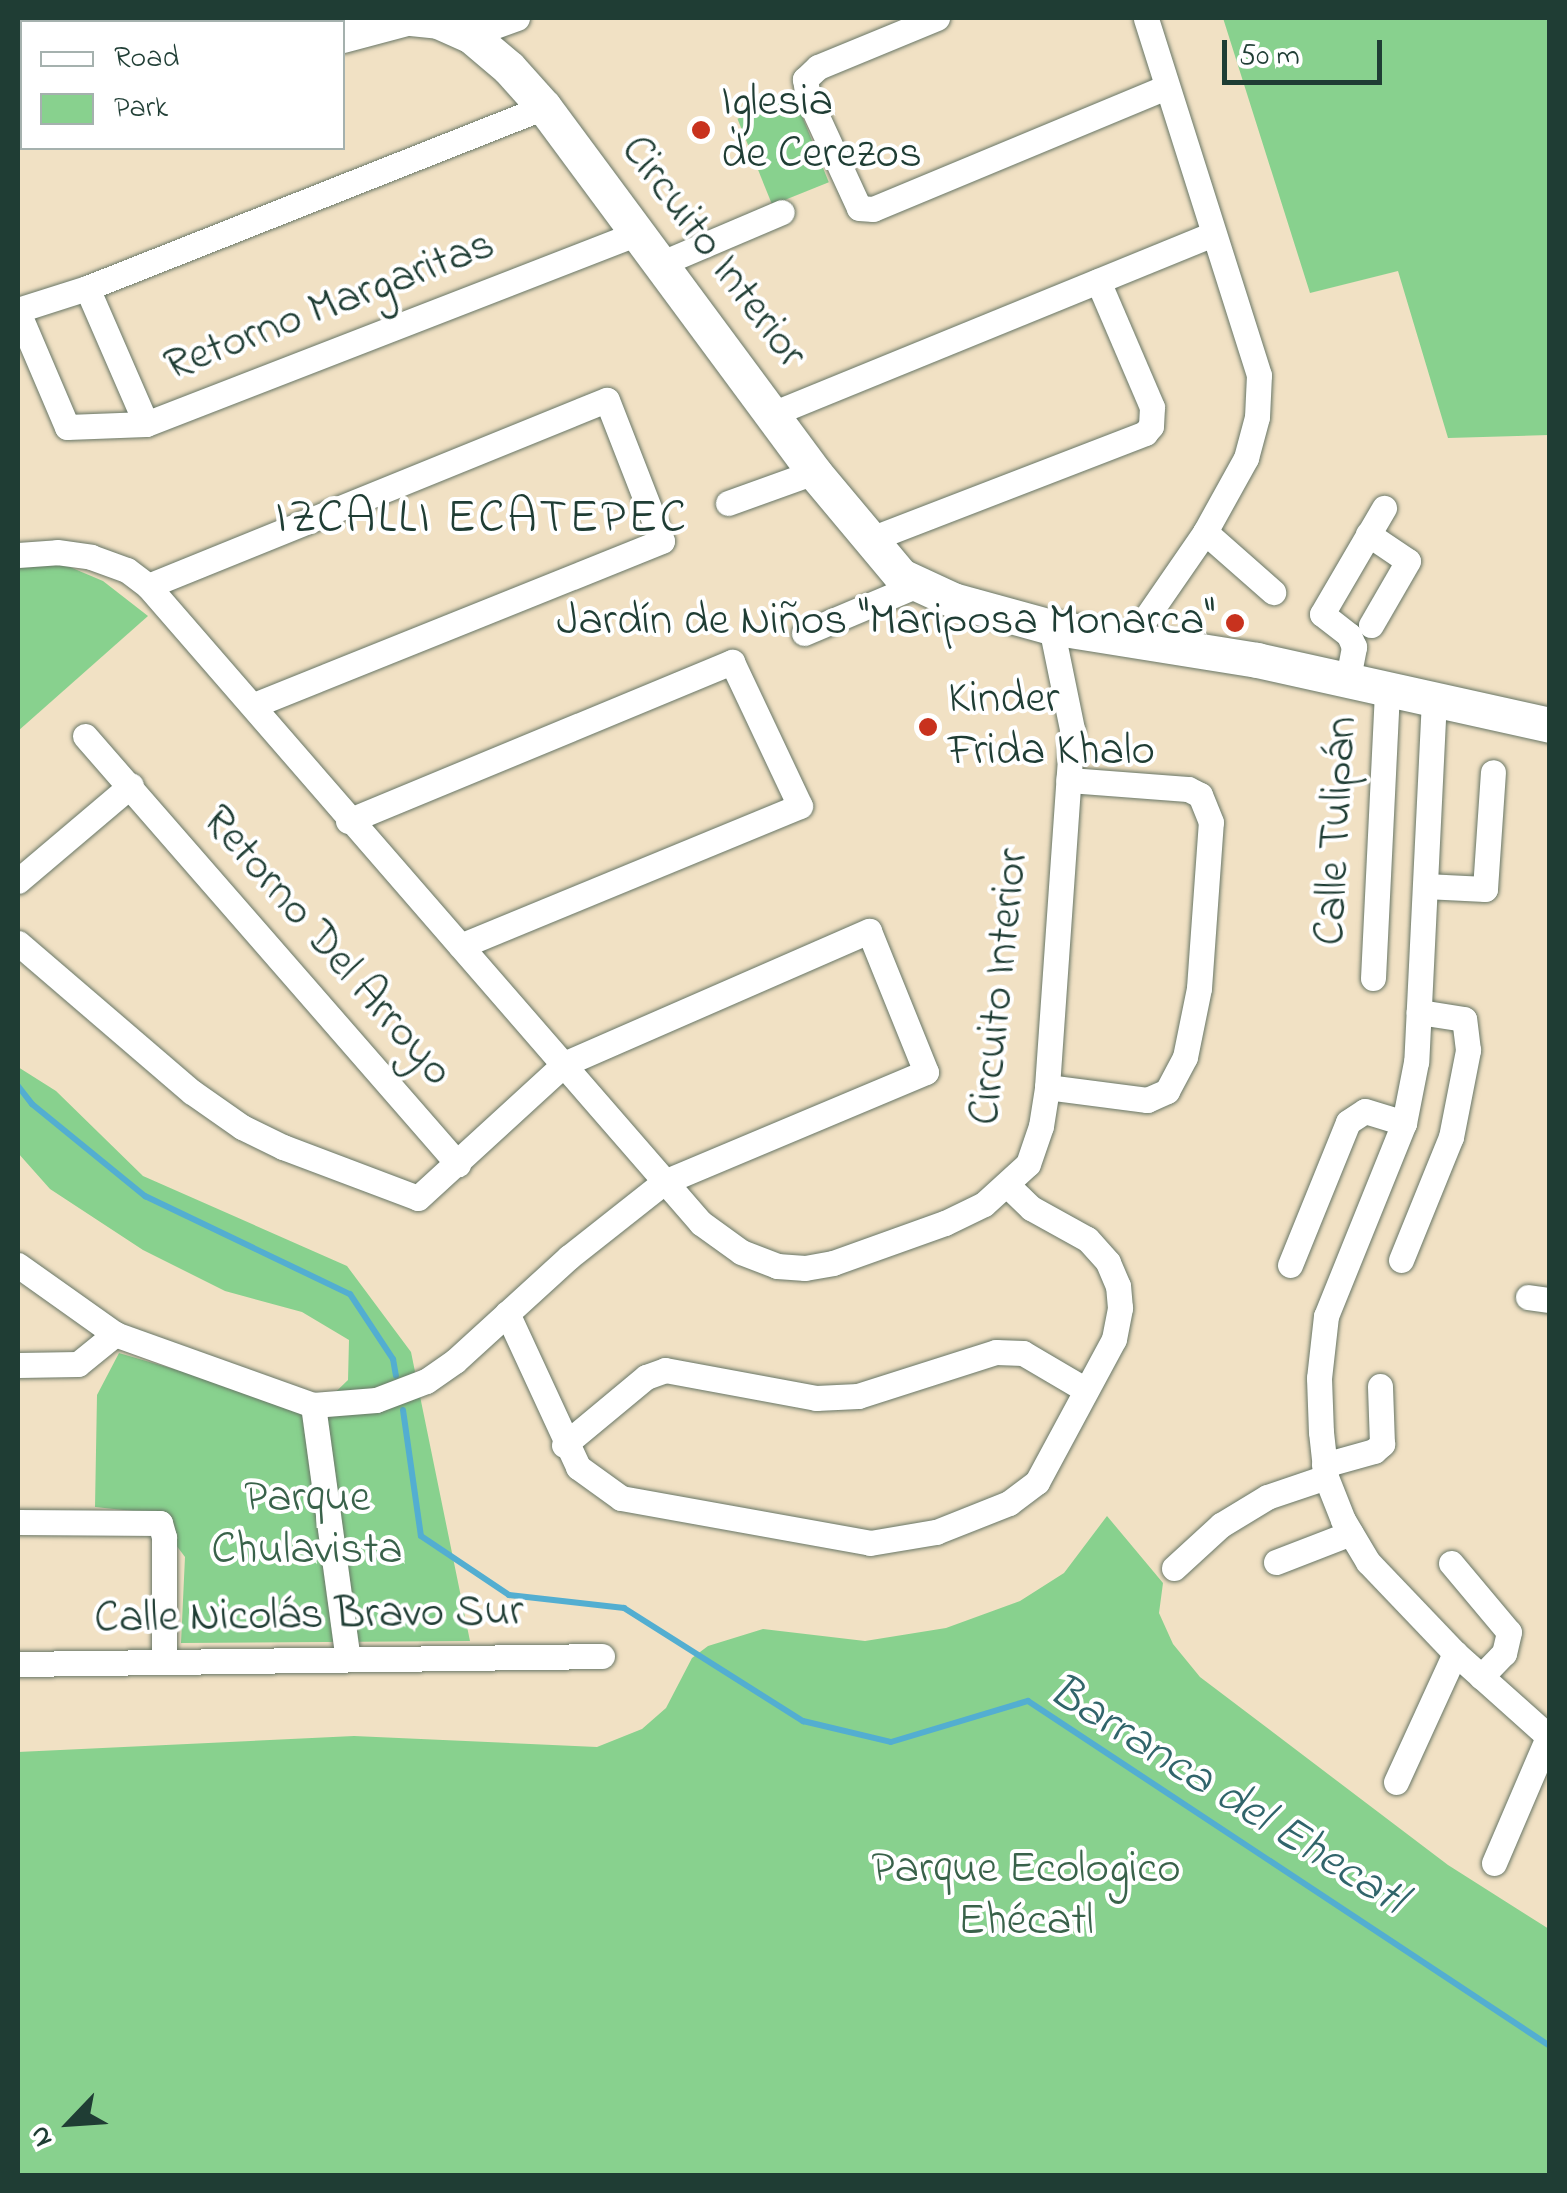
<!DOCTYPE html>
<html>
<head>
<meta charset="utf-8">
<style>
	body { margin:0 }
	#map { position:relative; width:1567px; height:2193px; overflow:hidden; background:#f1e1c4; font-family:"Indie Flower",sans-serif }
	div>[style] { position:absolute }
	.green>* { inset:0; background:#88d18e; transform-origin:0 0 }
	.stream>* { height:6px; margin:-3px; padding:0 3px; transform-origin:3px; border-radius:3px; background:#53aed1 }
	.roads { filter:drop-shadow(0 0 2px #687666) drop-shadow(0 0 2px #687666) }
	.street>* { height:25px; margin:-12.5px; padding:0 12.5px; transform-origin:12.5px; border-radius:12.5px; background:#fff }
	.secondary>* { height:35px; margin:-17.5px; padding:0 17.5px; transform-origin:17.5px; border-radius:17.5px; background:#fff }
	.dots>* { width:28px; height:28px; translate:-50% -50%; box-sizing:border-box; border:5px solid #fff; border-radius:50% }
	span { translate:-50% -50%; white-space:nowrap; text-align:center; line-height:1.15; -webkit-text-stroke:8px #fff; paint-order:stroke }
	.poi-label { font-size:45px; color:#1f3d34 }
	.left { translate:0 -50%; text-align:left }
	.right { translate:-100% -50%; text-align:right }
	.street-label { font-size:45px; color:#1f3d34 }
	.park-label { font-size:45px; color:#39624a }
	.neighbourhood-label { font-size:48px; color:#1f3d34; letter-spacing:2.5px }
	.water-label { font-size:48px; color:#31656b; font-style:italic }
	.frame { position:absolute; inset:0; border:20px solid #1f3d34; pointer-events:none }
	.legend { position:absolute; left:20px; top:20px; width:325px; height:130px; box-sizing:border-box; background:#fff; border:2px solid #a5b1ae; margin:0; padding:12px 18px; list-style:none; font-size:30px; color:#1f3d34 }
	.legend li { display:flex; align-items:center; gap:20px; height:50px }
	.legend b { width:50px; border:2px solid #a5b1ae }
	.north { position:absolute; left:20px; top:2073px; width:100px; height:100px; -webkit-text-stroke:8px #fff; paint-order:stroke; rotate:245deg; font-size:28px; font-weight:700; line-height:40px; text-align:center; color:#1f3d34 }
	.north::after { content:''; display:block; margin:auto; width:35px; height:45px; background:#1f3d34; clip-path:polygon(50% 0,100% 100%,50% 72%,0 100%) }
	.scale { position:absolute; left:1222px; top:40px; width:160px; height:45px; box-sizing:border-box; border:5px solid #1f3d34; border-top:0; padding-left:12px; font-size:30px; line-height:35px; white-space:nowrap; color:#1f3d34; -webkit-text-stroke:8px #fff; paint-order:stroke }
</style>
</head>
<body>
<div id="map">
	<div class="green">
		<i style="clip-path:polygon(1223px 18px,1549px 18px,1549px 435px,1448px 438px,1398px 271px,1310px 293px)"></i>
		<i style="left:794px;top:96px;width:93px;height:61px;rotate:68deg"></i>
		<i style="clip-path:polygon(58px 562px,103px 581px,148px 616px,18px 731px,18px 568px)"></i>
		<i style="clip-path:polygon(18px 1067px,56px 1091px,143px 1176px,347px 1266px,411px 1352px,470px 1641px,181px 1643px,185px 1557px,152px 1513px,95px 1507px,97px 1395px,119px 1353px,316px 1411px,348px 1380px,349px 1340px,302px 1312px,225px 1291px,143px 1250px,50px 1189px,18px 1153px)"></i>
		<i style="clip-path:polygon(1107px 1516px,1163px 1583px,1159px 1613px,1173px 1644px,1200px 1677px,1448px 1865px,1549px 1929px,1549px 2175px,18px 2175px,18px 1752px,354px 1736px,597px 1747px,642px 1729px,666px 1708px,692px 1658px,708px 1646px,763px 1629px,865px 1641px,946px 1628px,1020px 1601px,1064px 1573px)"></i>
	</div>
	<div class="stream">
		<i style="left:18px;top:1086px;width:23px;rotate:52deg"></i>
		<i style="left:32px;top:1104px;width:146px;rotate:39.2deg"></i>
		<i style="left:145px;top:1196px;width:227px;rotate:25.6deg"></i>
		<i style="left:350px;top:1294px;width:78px;rotate:56.5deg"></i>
		<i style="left:393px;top:1359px;width:17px;rotate:80deg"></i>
		<i style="left:403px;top:1410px;width:127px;rotate:81.9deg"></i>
		<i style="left:421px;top:1536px;width:106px;rotate:33.8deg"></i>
		<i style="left:509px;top:1595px;width:116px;rotate:6.4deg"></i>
		<i style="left:624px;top:1608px;width:212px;rotate:32.3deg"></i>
		<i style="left:803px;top:1721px;width:90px;rotate:13.4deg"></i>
		<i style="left:891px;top:1742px;width:143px;rotate:-16.7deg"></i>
		<i style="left:1028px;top:1701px;width:626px;rotate:33.46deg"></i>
	</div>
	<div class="roads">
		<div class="street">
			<i style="left:937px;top:18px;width:129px;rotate:157.6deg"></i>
			<i style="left:818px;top:67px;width:18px;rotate:137deg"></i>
			<i style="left:805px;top:79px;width:18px;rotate:81deg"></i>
			<i style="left:808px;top:97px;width:122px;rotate:65.3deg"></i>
			<i style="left:859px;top:208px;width:14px;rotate:4deg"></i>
			<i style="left:873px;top:209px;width:317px;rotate:-22.6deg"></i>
			<i style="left:470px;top:35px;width:50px;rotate:-19.9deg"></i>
			<i style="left:662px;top:263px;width:130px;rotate:-23deg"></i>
			<i style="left:87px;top:288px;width:148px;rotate:66.5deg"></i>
			<i style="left:18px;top:310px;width:72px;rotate:-17.7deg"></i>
			<i style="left:87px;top:288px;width:492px;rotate:-21.6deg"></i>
			<i style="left:18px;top:312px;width:125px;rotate:66.9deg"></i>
			<i style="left:67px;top:427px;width:79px;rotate:-2.2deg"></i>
			<i style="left:146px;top:424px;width:528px;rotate:-21.22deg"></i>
			<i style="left:772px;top:414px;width:476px;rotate:-22.2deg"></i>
			<i style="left:728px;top:503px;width:91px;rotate:-19.8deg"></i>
			<i style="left:1205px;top:532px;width:91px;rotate:41.4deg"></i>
			<i style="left:1368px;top:534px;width:48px;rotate:34deg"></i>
			<i style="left:1408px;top:561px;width:74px;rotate:120deg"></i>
			<i style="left:871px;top:539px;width:294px;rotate:-21.1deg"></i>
			<i style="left:1145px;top:433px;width:9px;rotate:-49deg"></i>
			<i style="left:1151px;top:426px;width:19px;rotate:-87deg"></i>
			<i style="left:1152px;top:407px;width:137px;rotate:-113.2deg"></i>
			<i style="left:18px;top:555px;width:39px;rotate:-4deg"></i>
			<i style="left:57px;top:552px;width:34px;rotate:8deg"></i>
			<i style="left:91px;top:557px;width:38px;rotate:20deg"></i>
			<i style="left:127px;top:570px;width:26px;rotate:37deg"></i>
			<i style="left:148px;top:586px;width:844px;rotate:49.04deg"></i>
			<i style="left:701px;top:1223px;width:49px;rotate:35.9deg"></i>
			<i style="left:741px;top:1252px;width:39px;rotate:21deg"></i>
			<i style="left:777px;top:1266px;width:28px;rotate:4deg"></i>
			<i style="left:805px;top:1268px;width:28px;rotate:-10deg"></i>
			<i style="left:833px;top:1263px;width:119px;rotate:-19.7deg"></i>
			<i style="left:945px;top:1223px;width:43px;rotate:-26deg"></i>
			<i style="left:984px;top:1204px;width:59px;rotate:-42.3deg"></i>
			<i style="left:1028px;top:1164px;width:40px;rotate:-71.1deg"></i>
			<i style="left:1041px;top:1126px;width:39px;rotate:-81deg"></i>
			<i style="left:1047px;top:1087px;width:359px;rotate:-86deg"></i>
			<i style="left:1072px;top:729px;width:104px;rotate:-101.6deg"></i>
			<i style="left:148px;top:586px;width:495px;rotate:-22.1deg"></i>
			<i style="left:607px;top:400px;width:151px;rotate:68.7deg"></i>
			<i style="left:662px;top:541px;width:440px;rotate:158.1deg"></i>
			<i style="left:804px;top:633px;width:126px;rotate:-22.9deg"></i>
			<i style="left:1132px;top:638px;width:129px;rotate:-55.4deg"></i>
			<i style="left:1205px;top:532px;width:85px;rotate:-61deg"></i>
			<i style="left:1246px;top:458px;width:42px;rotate:-75deg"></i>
			<i style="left:1257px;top:417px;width:42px;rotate:-87.3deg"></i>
			<i style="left:1259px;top:375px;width:374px;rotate:-107.6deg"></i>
			<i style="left:1348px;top:678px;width:32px;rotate:-79deg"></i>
			<i style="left:1354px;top:647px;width:13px;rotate:-113deg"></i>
			<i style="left:1349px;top:635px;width:34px;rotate:-142deg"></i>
			<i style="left:1322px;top:614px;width:123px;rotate:-59.7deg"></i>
			<i style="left:1434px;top:699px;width:363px;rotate:92.8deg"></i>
			<i style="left:1416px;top:1062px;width:62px;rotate:101.1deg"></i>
			<i style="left:1404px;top:1123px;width:208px;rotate:112deg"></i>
			<i style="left:1326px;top:1316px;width:62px;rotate:96.4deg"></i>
			<i style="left:1319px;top:1378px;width:54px;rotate:87.9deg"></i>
			<i style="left:1321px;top:1432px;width:45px;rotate:83.7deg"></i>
			<i style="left:1326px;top:1477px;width:46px;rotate:68.4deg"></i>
			<i style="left:1343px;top:1520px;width:49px;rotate:59.2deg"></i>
			<i style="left:1368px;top:1562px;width:126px;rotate:46.3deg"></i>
			<i style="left:1455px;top:1653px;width:127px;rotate:41.8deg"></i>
			<i style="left:85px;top:736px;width:568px;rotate:48.93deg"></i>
			<i style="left:348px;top:821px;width:416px;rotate:-22.5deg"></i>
			<i style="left:732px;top:662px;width:159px;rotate:64.7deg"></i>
			<i style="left:800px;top:806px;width:367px;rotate:157.6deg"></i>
			<i style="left:18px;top:881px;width:148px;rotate:-40.3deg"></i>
			<i style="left:1425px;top:886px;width:60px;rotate:2.9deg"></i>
			<i style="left:1485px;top:889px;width:117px;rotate:-86.1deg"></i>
			<i style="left:18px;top:943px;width:229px;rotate:40.6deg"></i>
			<i style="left:192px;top:1092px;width:61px;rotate:35deg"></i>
			<i style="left:242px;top:1127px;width:46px;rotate:26deg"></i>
			<i style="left:283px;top:1147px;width:144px;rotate:20.7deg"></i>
			<i style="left:418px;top:1198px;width:198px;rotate:-42.5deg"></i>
			<i style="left:564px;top:1064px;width:333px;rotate:-23.6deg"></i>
			<i style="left:869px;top:931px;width:152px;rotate:68deg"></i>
			<i style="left:926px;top:1072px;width:284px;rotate:157.2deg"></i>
			<i style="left:664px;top:1182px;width:121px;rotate:141.7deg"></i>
			<i style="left:569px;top:1257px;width:154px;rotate:137.6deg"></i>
			<i style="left:455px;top:1361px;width:35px;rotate:145deg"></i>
			<i style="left:426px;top:1381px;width:53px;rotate:159.2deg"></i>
			<i style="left:376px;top:1400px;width:63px;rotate:175.5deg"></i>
			<i style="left:313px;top:1405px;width:210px;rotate:-160.3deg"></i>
			<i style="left:115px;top:1334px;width:119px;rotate:-144.6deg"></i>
			<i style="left:1373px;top:978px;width:290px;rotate:-87.2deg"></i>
			<i style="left:1047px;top:1087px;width:101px;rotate:7.4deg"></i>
			<i style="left:1147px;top:1100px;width:22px;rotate:-24deg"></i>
			<i style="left:1167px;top:1091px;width:38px;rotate:-62deg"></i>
			<i style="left:1185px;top:1057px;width:70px;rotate:-78.5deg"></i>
			<i style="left:1199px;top:988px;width:166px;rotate:-85.9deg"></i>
			<i style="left:1211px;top:822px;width:29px;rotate:-112deg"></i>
			<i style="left:1200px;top:795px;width:13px;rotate:-153deg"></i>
			<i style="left:1188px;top:789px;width:120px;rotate:-175.7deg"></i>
			<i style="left:1401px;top:1260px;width:133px;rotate:-67.9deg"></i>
			<i style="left:1451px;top:1137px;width:89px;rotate:-78.9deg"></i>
			<i style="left:1468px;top:1050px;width:31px;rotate:-97deg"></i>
			<i style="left:1464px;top:1019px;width:46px;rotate:-171.2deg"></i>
			<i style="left:1290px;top:1265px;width:154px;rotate:-67.9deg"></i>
			<i style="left:1348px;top:1122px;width:20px;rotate:-33deg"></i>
			<i style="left:1365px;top:1111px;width:41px;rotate:17.1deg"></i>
			<i style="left:1528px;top:1297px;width:22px;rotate:8deg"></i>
			<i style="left:507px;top:1313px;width:170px;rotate:65.2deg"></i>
			<i style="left:578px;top:1467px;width:53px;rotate:35.8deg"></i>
			<i style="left:621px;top:1498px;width:253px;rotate:10.2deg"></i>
			<i style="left:870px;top:1543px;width:67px;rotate:-9.5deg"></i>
			<i style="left:936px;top:1532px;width:79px;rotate:-21.7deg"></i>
			<i style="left:1009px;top:1503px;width:35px;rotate:-37deg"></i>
			<i style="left:1037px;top:1482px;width:162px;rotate:-61.7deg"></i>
			<i style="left:1114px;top:1339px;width:32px;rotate:-79deg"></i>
			<i style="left:1120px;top:1308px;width:22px;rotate:-95deg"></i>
			<i style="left:1118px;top:1286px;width:26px;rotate:-113deg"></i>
			<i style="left:1108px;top:1262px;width:31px;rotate:-132deg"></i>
			<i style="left:1087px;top:1239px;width:64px;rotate:-151deg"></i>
			<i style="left:1031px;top:1208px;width:32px;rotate:-136deg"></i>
			<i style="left:18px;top:1365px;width:60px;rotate:-1deg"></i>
			<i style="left:78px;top:1364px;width:48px;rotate:-39deg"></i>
			<i style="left:313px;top:1405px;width:256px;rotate:82.2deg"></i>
			<i style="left:564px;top:1445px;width:107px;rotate:-39.7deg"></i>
			<i style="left:646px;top:1377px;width:20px;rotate:-20deg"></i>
			<i style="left:665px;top:1370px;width:154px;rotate:10.5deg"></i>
			<i style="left:816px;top:1398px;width:42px;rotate:-2.7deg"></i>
			<i style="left:858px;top:1396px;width:145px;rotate:-17.7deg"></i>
			<i style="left:996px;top:1352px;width:27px;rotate:2deg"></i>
			<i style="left:1023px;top:1353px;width:73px;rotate:30.4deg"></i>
			<i style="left:1324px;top:1465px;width:52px;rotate:-15.6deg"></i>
			<i style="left:1374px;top:1451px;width:11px;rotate:-41deg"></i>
			<i style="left:1382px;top:1444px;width:58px;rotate:-92deg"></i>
			<i style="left:18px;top:1522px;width:142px;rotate:0.4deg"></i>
			<i style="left:160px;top:1523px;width:15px;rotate:74deg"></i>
			<i style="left:164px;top:1537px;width:125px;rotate:90deg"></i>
			<i style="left:1276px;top:1562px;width:80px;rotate:-21.1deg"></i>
			<i style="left:1451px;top:1563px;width:90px;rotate:50deg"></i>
			<i style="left:1509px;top:1632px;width:22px;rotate:103deg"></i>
			<i style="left:1504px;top:1653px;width:33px;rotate:134deg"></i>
			<i style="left:1174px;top:1568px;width:64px;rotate:-42.5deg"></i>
			<i style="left:1221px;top:1525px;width:54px;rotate:-31.3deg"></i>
			<i style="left:1267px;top:1497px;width:62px;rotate:-18.7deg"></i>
			<i style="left:18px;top:1664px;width:584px;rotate:-0.78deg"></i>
			<i style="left:1396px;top:1782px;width:142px;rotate:-65.4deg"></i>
			<i style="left:1494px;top:1863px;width:137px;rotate:-66.8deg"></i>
		</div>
		<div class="secondary">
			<i style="left:411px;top:18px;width:27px;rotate:6deg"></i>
			<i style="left:438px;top:21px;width:35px;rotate:24deg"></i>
			<i style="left:470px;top:35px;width:51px;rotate:40.2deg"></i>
			<i style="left:509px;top:68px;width:52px;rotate:48.1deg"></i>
			<i style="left:544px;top:107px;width:454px;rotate:53.5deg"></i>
			<i style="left:814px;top:472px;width:136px;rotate:50.1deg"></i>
			<i style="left:901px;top:576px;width:57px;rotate:24.8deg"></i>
			<i style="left:953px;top:600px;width:102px;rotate:15.4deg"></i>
			<i style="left:1051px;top:627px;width:209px;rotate:9.1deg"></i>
			<i style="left:1257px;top:660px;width:300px;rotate:12.5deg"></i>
			<i style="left:342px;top:35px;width:66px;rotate:-14.9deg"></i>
			<i style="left:18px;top:115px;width:4px"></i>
		</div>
	</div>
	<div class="dots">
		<i style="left:701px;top:130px;background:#c8321e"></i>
		<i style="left:1235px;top:623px;background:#c8321e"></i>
		<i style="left:928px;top:727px;background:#c8321e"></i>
	</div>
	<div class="poi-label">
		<span class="left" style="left:721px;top:130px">Iglesia<br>de Cerezos</span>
		<span class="right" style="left:1215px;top:623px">Jardín de Niños "Mariposa Monarca"</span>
		<span class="left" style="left:948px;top:727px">Kinder<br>Frida Khalo</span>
	</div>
	<div class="street-label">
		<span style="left:712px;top:253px;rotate:53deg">Circuito Interior</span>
		<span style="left:330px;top:307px;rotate:-21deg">Retorno Margaritas</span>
		<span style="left:1338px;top:831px;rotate:-87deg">Calle Tulipán</span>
		<span style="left:326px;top:947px;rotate:49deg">Retorno Del Arroyo</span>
		<span style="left:1001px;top:987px;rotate:-84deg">Circuito Interior</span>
		<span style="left:309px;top:1617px;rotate:-1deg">Calle Nicolás Bravo Sur</span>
	</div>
	<div class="park-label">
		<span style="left:307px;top:1526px">Parque<br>Chulavista</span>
		<span style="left:1026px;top:1897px">Parque Ecologico<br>Ehécatl</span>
	</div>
	<div class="neighbourhood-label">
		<span style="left:482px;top:520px">IZCALLI ECATEPEC</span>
	</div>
	<div class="water-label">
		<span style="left:1226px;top:1796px;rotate:32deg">Barranca del Ehecatl</span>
	</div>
	<div class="frame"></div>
	<ul class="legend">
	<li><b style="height:12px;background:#fff"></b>Road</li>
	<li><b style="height:28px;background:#88d18e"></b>Park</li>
	</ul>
	<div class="north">N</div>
	<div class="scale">50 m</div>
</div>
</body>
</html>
